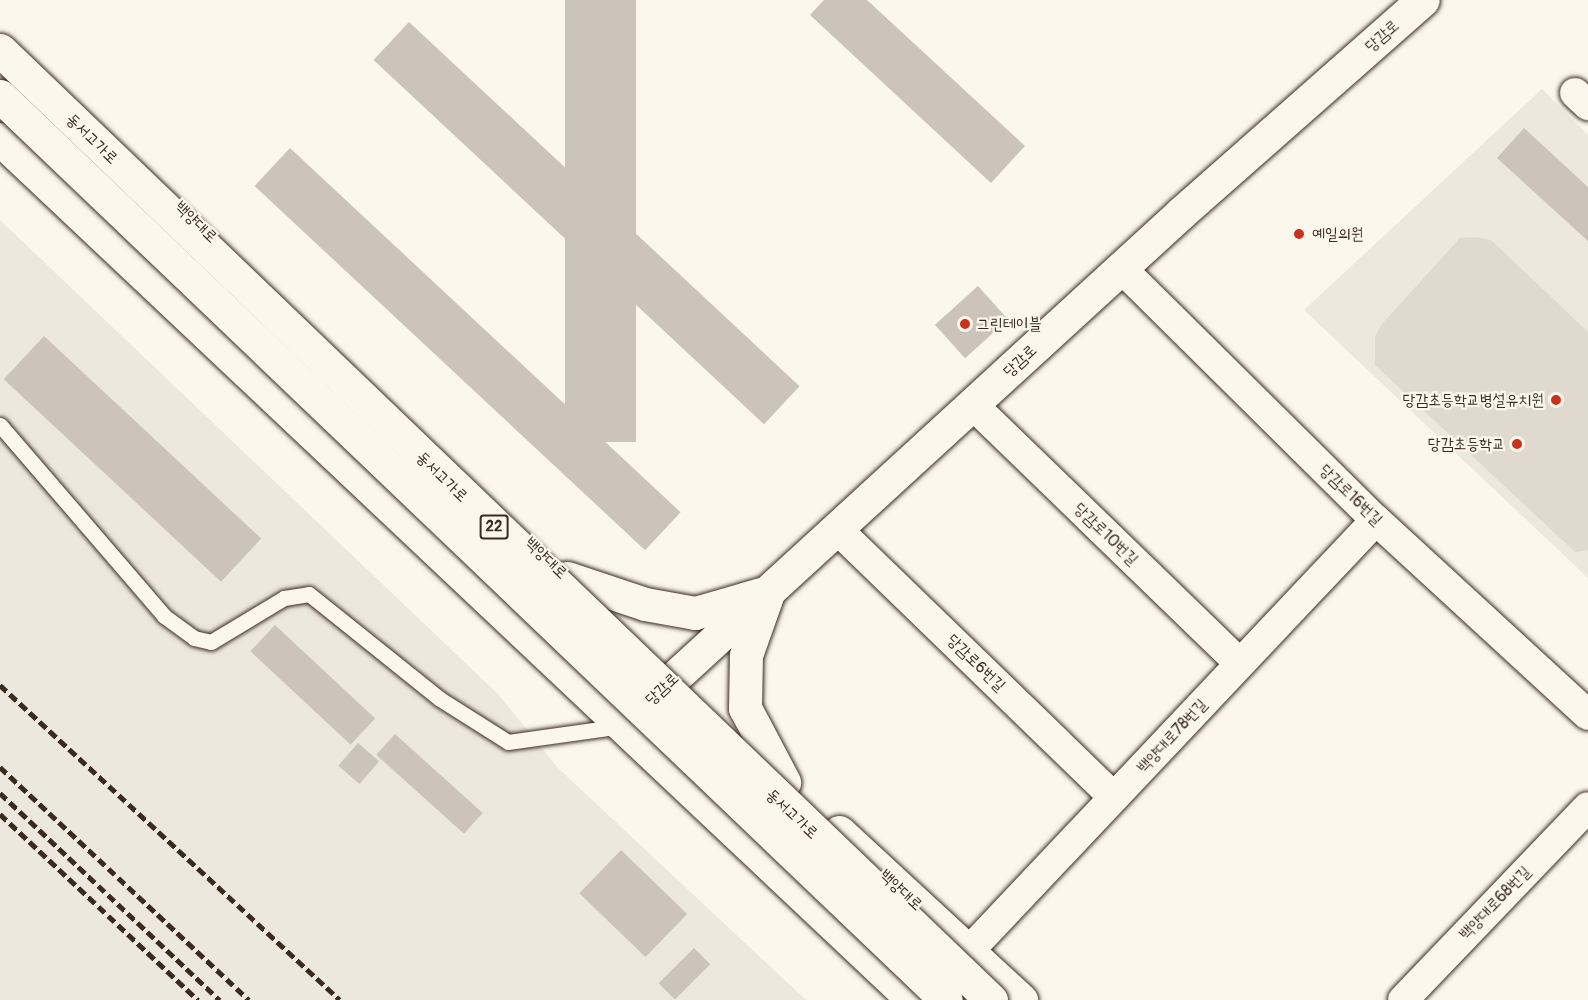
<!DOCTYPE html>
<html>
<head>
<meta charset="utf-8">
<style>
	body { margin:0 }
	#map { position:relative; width:1588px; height:1000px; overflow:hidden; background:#fbf7ec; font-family:Pangolin,"Poor Story",sans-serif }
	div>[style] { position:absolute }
	.built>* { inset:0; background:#ede8dd }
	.green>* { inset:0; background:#dfd9ce }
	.building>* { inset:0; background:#ccc4b9; transform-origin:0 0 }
	.roads { filter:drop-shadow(0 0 2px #3b2a1e) drop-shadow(0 0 2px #3b2a1e) }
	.lane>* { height:15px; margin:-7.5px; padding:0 7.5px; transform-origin:7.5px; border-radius:7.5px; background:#fbf7ec }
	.street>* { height:30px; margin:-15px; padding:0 15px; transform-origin:15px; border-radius:15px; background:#fbf7ec }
	.secondary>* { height:33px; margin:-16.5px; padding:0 16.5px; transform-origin:16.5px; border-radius:16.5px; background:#fbf7ec }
	.rail>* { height:4.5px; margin-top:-2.25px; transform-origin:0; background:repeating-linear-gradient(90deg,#3b2a1e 0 9px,transparent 0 13.5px) }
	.bridges { filter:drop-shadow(0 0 2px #3b2a1e) drop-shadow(0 0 2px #3b2a1e) }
	.highway-bridge>* { height:33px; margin:-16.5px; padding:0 16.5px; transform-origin:16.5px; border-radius:16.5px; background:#fbf7ec }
	.dots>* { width:16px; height:16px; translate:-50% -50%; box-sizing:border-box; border:3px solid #fbf7ec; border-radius:50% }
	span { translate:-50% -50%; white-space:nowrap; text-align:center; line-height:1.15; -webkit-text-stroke:4.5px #fbf7ec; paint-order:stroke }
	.shield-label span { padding:2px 4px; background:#fbf7ec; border:2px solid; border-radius:4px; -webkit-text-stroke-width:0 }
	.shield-label { font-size:15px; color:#3b2a1e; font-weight:700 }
	.street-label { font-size:16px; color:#3b2a1e }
	.poi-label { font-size:16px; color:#3b2a1e }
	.left { translate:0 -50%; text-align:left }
	.right { translate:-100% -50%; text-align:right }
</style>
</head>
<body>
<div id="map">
	<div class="built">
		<i style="clip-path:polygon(1542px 89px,1588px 135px,1588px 578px,1304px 310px)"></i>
		<i style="clip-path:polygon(0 220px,498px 694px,558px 768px,806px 1000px,0 1000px)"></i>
	</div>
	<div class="green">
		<i style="clip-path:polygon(1476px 237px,1491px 240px,1588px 332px,1588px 550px,1575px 552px,1375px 365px,1375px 336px,1382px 324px,1460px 238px)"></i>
	</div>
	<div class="building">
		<i style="left:565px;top:0;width:71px;height:442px"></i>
		<i style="clip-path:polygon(824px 0,867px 0,1025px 146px,991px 183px,810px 15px)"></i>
		<i style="left:409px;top:22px;width:534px;height:52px;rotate:43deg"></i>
		<i style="clip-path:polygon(1524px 128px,1588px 187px,1588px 241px,1497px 158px)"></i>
		<i style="left:290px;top:148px;width:534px;height:52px;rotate:43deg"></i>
		<i style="left:978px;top:286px;width:45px;height:58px;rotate:48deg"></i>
		<i style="left:44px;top:336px;width:297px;height:59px;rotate:43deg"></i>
		<i style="left:275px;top:625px;width:137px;height:36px;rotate:43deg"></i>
		<i style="left:395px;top:734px;width:118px;height:28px;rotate:42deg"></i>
		<i style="left:358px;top:743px;width:28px;height:30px;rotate:41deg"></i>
		<i style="left:621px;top:850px;width:92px;height:60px;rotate:44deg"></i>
		<i style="left:694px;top:948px;width:23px;height:50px;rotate:45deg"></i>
	</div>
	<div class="roads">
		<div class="lane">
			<i style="left:0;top:425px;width:252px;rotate:49.3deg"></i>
			<i style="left:164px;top:616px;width:37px;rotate:36deg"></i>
			<i style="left:194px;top:638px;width:17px;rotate:13deg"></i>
			<i style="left:211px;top:642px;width:85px;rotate:-31.1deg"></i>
			<i style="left:284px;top:598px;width:25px;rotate:-9deg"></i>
			<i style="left:309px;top:594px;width:168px;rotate:38.7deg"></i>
			<i style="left:440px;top:699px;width:80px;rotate:32.3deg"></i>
			<i style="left:508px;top:742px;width:115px;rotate:-8deg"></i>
		</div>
		<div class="street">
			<i style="left:1575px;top:93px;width:18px;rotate:43deg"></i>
			<i style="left:1121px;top:268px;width:359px;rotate:44.7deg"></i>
			<i style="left:1376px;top:520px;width:288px;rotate:42.6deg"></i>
			<i style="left:972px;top:404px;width:373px;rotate:44.1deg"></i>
			<i style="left:837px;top:529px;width:385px;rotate:44.1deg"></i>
			<i style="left:968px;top:952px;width:594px;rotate:-46.64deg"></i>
			<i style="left:1403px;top:1000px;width:267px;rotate:-46.2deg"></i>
		</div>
		<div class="secondary">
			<i style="left:0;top:139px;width:1255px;rotate:43.32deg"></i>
			<i style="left:567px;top:578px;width:82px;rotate:18.4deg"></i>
			<i style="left:645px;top:604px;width:51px;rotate:10.2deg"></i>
			<i style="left:695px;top:613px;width:69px;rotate:-16.1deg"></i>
			<i style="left:767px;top:596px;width:63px;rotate:109.6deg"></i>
			<i style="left:746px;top:655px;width:53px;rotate:91.1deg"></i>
			<i style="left:745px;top:708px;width:84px;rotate:62.2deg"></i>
			<i style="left:643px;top:706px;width:730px;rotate:-42.5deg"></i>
			<i style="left:1181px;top:213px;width:322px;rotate:-41.4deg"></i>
			<i style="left:839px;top:832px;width:248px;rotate:42.7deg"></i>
		</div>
	</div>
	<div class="rail">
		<i style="left:0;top:685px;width:463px;rotate:42.8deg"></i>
		<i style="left:0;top:767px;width:341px;rotate:43.1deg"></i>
		<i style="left:0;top:793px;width:302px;rotate:43.3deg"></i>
		<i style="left:0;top:814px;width:272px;rotate:43.2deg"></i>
	</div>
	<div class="bridges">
		<div class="highway-bridge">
			<i style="left:0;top:50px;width:1373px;rotate:43.79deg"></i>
			<i style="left:0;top:96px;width:1308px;rotate:43.7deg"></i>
		</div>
	</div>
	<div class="dots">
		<i style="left:1299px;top:234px;background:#c8321e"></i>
		<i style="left:965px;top:324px;background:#c8321e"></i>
		<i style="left:1556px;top:400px;background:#c8321e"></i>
		<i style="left:1517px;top:444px;background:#c8321e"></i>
	</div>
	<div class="shield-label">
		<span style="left:494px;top:527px">22</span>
	</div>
	<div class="street-label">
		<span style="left:1382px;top:36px;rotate:-41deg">당감로</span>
		<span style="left:92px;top:139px;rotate:44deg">동서고가로</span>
		<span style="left:196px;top:222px;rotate:44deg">백양대로</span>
		<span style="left:1020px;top:361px;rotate:-43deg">당감로</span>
		<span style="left:442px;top:477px;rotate:44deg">동서고가로</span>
		<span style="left:1351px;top:495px;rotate:44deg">당감로16번길</span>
		<span style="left:1106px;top:534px;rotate:44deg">당감로10번길</span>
		<span style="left:546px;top:558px;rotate:44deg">백양대로</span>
		<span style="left:976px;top:663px;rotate:44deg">당감로6번길</span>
		<span style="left:662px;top:689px;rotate:-43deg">당감로</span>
		<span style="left:1172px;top:736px;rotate:-47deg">백양대로78번길</span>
		<span style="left:792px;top:814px;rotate:43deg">동서고가로</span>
		<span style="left:901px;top:890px;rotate:43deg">백양대로</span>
		<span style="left:1495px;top:903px;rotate:-46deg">백양대로68번길</span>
	</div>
	<div class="poi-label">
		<span class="left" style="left:1312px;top:234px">예일의원</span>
		<span class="left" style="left:977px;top:324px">그린테이블</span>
		<span class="right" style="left:1544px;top:400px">당감초등학교병설유치원</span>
		<span class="right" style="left:1505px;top:444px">당감초등학교</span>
	</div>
</div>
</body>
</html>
